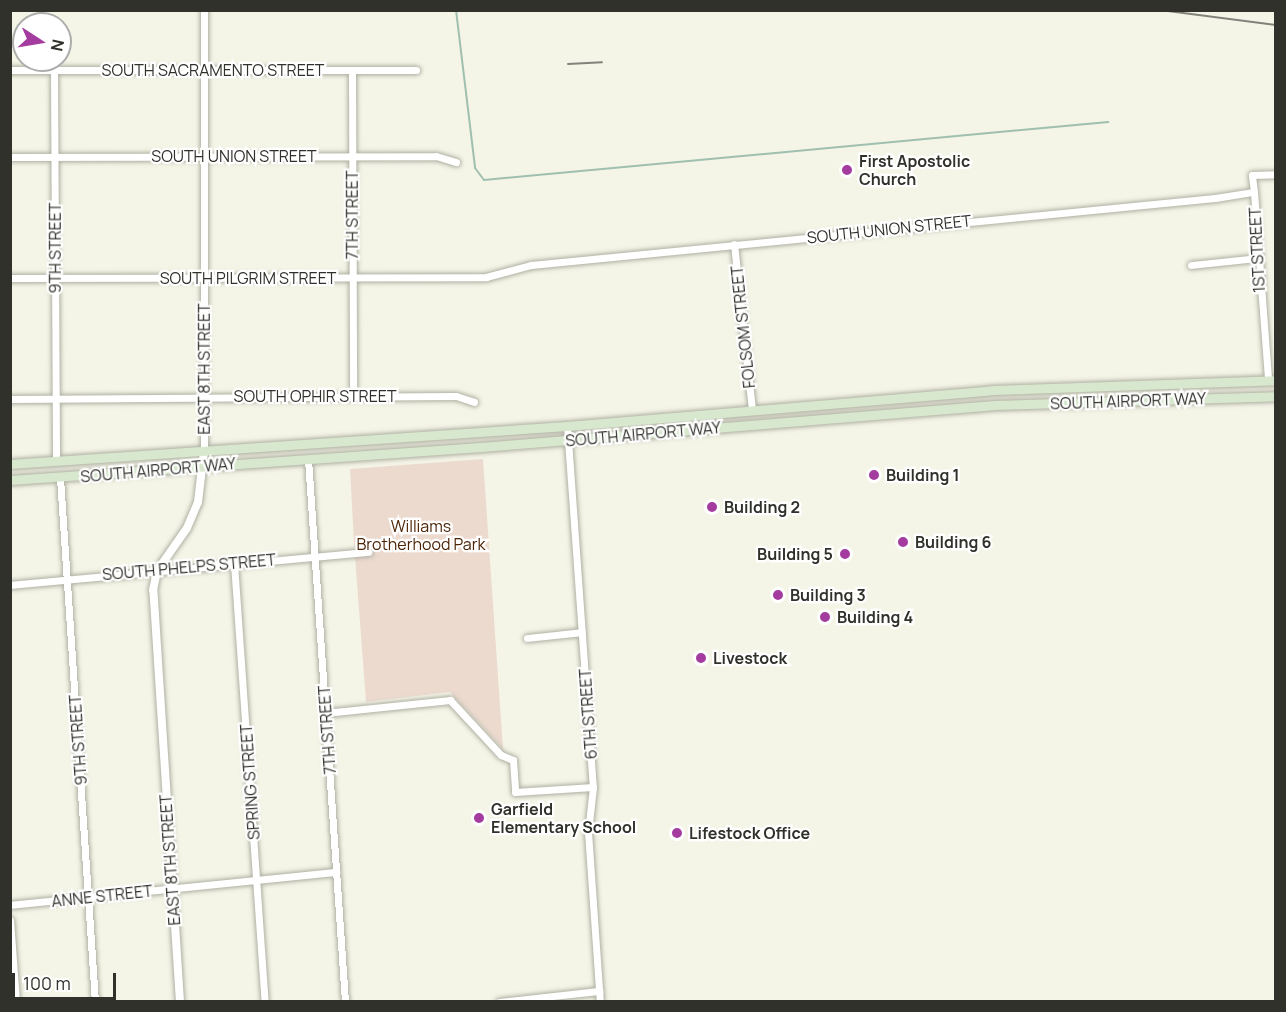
<!DOCTYPE html>
<html>
<head>
<meta charset="utf-8">
<style>
	body { margin:0 }
	#map { position:relative; width:1286px; height:1012px; overflow:hidden; background:#f4f5e7; font-family:Manrope,sans-serif }
	div>[style] { position:absolute }
	.green>* { inset:0; background:#ecdacf }
	.stream>* { height:2px; margin:-1px; padding:0 1px; transform-origin:1px; border-radius:1px; background:#9fbfaf }
	.roads { filter:drop-shadow(0 0 2px #b0b0a3) drop-shadow(0 0 2px #b0b0a3) }
	.minor>* { height:7px; margin:-3.5px; padding:0 3.5px; transform-origin:3.5px; border-radius:3.5px; background:#fff }
	.tertiary>* { height:8px; margin:-4px; padding:0 4px; transform-origin:4px; border-radius:4px; background:#fff }
	.secondary>* { height:9px; margin:-4.5px; padding:0 4.5px; transform-origin:4.5px; border-radius:4.5px; background:#d7e8ce }
	.rail>* { height:2px; margin:-1px; padding:0 1px; transform-origin:1px; border-radius:1px; background:#82827a }
	.dots>* { width:16px; height:16px; translate:-50% -50%; box-sizing:border-box; border:3px solid #fff; border-radius:50% }
	span { translate:-50% -50%; white-space:nowrap; text-align:center; line-height:1.15; -webkit-text-stroke:4.5px #fff; paint-order:stroke }
	.street-label { font-size:16px; color:#31312c }
	.poi-label { font-size:16px; color:#31312c; font-weight:700 }
	.left { translate:0 -50%; text-align:left }
	.right { translate:-100% -50%; text-align:right }
	.park-label { font-size:16px; color:#4c2507 }
	.frame { position:absolute; inset:0; border:12px solid #31312c; pointer-events:none }
	.north { position:absolute; left:12px; top:12px; width:60px; height:60px; box-sizing:border-box; background:#fff; border:2px solid #adadab; border-radius:50%; rotate:102deg; font-size:16px; font-weight:700; line-height:24px; text-align:center; color:#31312c }
	.north::after { content:''; display:block; margin:auto; width:21px; height:27px; background:#a43c9f; clip-path:polygon(50% 0,100% 100%,50% 72%,0 100%) }
	.scale { position:absolute; left:12px; top:973px; width:104px; height:27px; box-sizing:border-box; border:3px solid #31312c; border-top:0; padding-left:8px; font-size:18px; line-height:21px; white-space:nowrap; color:#31312c; -webkit-text-stroke:4px #fff; paint-order:stroke }
</style>
</head>
<body>
<div id="map">
	<div class="green">
		<i style="clip-path:polygon(483px 459px,503px 749px,450px 692px,366px 702px,354px 543px,350px 469px)"></i>
	</div>
	<div class="stream">
		<i style="left:456px;top:10px;width:159px;rotate:83.1deg"></i>
		<i style="left:475px;top:168px;width:15px;rotate:53deg"></i>
		<i style="left:484px;top:180px;width:627px;rotate:-5.31deg"></i>
	</div>
	<div class="roads">
		<div class="minor">
			<i style="left:204px;top:10px;width:442px;rotate:90deg"></i>
			<i style="left:10px;top:70px;width:406px"></i>
			<i style="left:54px;top:70px;width:391px;rotate:89.7deg"></i>
			<i style="left:352px;top:70px;width:325px;rotate:89.8deg"></i>
			<i style="left:10px;top:157px;width:426px;rotate:-0.1deg"></i>
			<i style="left:436px;top:156px;width:21px;rotate:17deg"></i>
			<i style="left:1254px;top:192px;width:189px;rotate:85.7deg"></i>
			<i style="left:734px;top:244px;width:168px;rotate:83.8deg"></i>
			<i style="left:1191px;top:265px;width:67px;rotate:-6deg"></i>
			<i style="left:10px;top:278px;width:476px;rotate:-0.1deg"></i>
			<i style="left:486px;top:277px;width:47px;rotate:-14.9deg"></i>
			<i style="left:531px;top:265px;width:687px;rotate:-5.59deg"></i>
			<i style="left:1215px;top:198px;width:39px;rotate:-9deg"></i>
			<i style="left:1254px;top:192px;width:17px;rotate:-97deg"></i>
			<i style="left:1252px;top:175px;width:24px;rotate:-2deg"></i>
			<i style="left:10px;top:399px;width:446px;rotate:-0.4deg"></i>
			<i style="left:456px;top:396px;width:19px;rotate:18deg"></i>
			<i style="left:567px;top:426px;width:362px;rotate:85.9deg"></i>
			<i style="left:593px;top:787px;width:45px;rotate:96.3deg"></i>
			<i style="left:588px;top:832px;width:170px;rotate:86deg"></i>
			<i style="left:308px;top:459px;width:544px;rotate:86.1deg"></i>
			<i style="left:60px;top:478px;width:525px;rotate:86.18deg"></i>
			<i style="left:234px;top:563px;width:440px;rotate:86deg"></i>
			<i style="left:10px;top:585px;width:360px;rotate:-5.3deg"></i>
			<i style="left:527px;top:638px;width:55px;rotate:-6.2deg"></i>
			<i style="left:325px;top:713px;width:126px;rotate:-5.9deg"></i>
			<i style="left:450px;top:700px;width:75px;rotate:47.2deg"></i>
			<i style="left:501px;top:755px;width:13px;rotate:23deg"></i>
			<i style="left:513px;top:760px;width:32px;rotate:86deg"></i>
			<i style="left:515px;top:792px;width:78px;rotate:-3.7deg"></i>
			<i style="left:10px;top:905px;width:328px;rotate:-5.8deg"></i>
			<i style="left:10px;top:920px;width:82px;rotate:85.8deg"></i>
			<i style="left:499px;top:1002px;width:101px;rotate:-6.3deg"></i>
		</div>
		<div class="tertiary">
			<i style="left:180px;top:1002px;width:413px;rotate:-93.7deg"></i>
			<i style="left:153px;top:590px;width:19px;rotate:-78deg"></i>
			<i style="left:157px;top:571px;width:52px;rotate:-55.1deg"></i>
			<i style="left:187px;top:528px;width:28px;rotate:-67deg"></i>
			<i style="left:198px;top:502px;width:50px;rotate:-83.2deg"></i>
		</div>
		<div class="secondary">
			<i style="left:10px;top:464px;width:558px;rotate:-3.9deg"></i>
			<i style="left:567px;top:426px;width:429px;rotate:-4.8deg"></i>
			<i style="left:994px;top:390px;width:282px;rotate:-2deg"></i>
			<i style="left:10px;top:480px;width:472px;rotate:-4deg"></i>
			<i style="left:481px;top:447px;width:516px;rotate:-4.67deg"></i>
			<i style="left:995px;top:405px;width:281px;rotate:-1.8deg"></i>
		</div>
	</div>
	<div class="rail">
		<i style="left:1160px;top:10px;width:117px;rotate:7.4deg"></i>
		<i style="left:568px;top:64px;width:34px;rotate:-3deg"></i>
	</div>
	<div class="dots">
		<i style="left:847px;top:170px;background:#a43c9f"></i>
		<i style="left:874px;top:475px;background:#a43c9f"></i>
		<i style="left:712px;top:507px;background:#a43c9f"></i>
		<i style="left:903px;top:542px;background:#a43c9f"></i>
		<i style="left:845px;top:554px;background:#a43c9f"></i>
		<i style="left:778px;top:595px;background:#a43c9f"></i>
		<i style="left:825px;top:617px;background:#a43c9f"></i>
		<i style="left:701px;top:658px;background:#a43c9f"></i>
		<i style="left:479px;top:818px;background:#a43c9f"></i>
		<i style="left:677px;top:833px;background:#a43c9f"></i>
	</div>
	<div class="street-label">
		<span style="left:213px;top:70px">SOUTH SACRAMENTO STREET</span>
		<span style="left:234px;top:156px">SOUTH UNION STREET</span>
		<span style="left:352px;top:215px;rotate:-90deg">7TH STREET</span>
		<span style="left:889px;top:229px;rotate:-6deg">SOUTH UNION STREET</span>
		<span style="left:55px;top:248px;rotate:-90deg">9TH STREET</span>
		<span style="left:1257px;top:250px;rotate:-93deg">1ST STREET</span>
		<span style="left:248px;top:278px">SOUTH PILGRIM STREET</span>
		<span style="left:743px;top:327px;rotate:-96deg">FOLSOM STREET</span>
		<span style="left:204px;top:369px;rotate:-90deg">EAST 8TH STREET</span>
		<span style="left:315px;top:396px">SOUTH OPHIR STREET</span>
		<span style="left:1128px;top:401px;rotate:-2deg">SOUTH AIRPORT WAY</span>
		<span style="left:643px;top:434px;rotate:-5deg">SOUTH AIRPORT WAY</span>
		<span style="left:158px;top:470px;rotate:-5deg">SOUTH AIRPORT WAY</span>
		<span style="left:189px;top:567px;rotate:-5deg">SOUTH PHELPS STREET</span>
		<span style="left:588px;top:714px;rotate:-94deg">6TH STREET</span>
		<span style="left:327px;top:730px;rotate:-94deg">7TH STREET</span>
		<span style="left:78px;top:740px;rotate:-94deg">9TH STREET</span>
		<span style="left:250px;top:782px;rotate:-94deg">SPRING STREET</span>
		<span style="left:170px;top:860px;rotate:-94deg">EAST 8TH STREET</span>
		<span style="left:102px;top:896px;rotate:-6deg">ANNE STREET</span>
	</div>
	<div class="poi-label">
		<span class="left" style="left:859px;top:170px">First Apostolic<br>Church</span>
		<span class="left" style="left:886px;top:475px">Building 1</span>
		<span class="left" style="left:724px;top:507px">Building 2</span>
		<span class="left" style="left:915px;top:542px">Building 6</span>
		<span class="right" style="left:833px;top:554px">Building 5</span>
		<span class="left" style="left:790px;top:595px">Building 3</span>
		<span class="left" style="left:837px;top:617px">Building 4</span>
		<span class="left" style="left:713px;top:658px">Livestock</span>
		<span class="left" style="left:491px;top:818px">Garfield<br>Elementary School</span>
		<span class="left" style="left:689px;top:833px">Lifestock Office</span>
	</div>
	<div class="park-label">
		<span style="left:421px;top:535px">Williams<br>Brotherhood Park</span>
	</div>
	<div class="frame"></div>
	<div class="north">N</div>
	<div class="scale">100 m</div>
</div>
</body>
</html>
